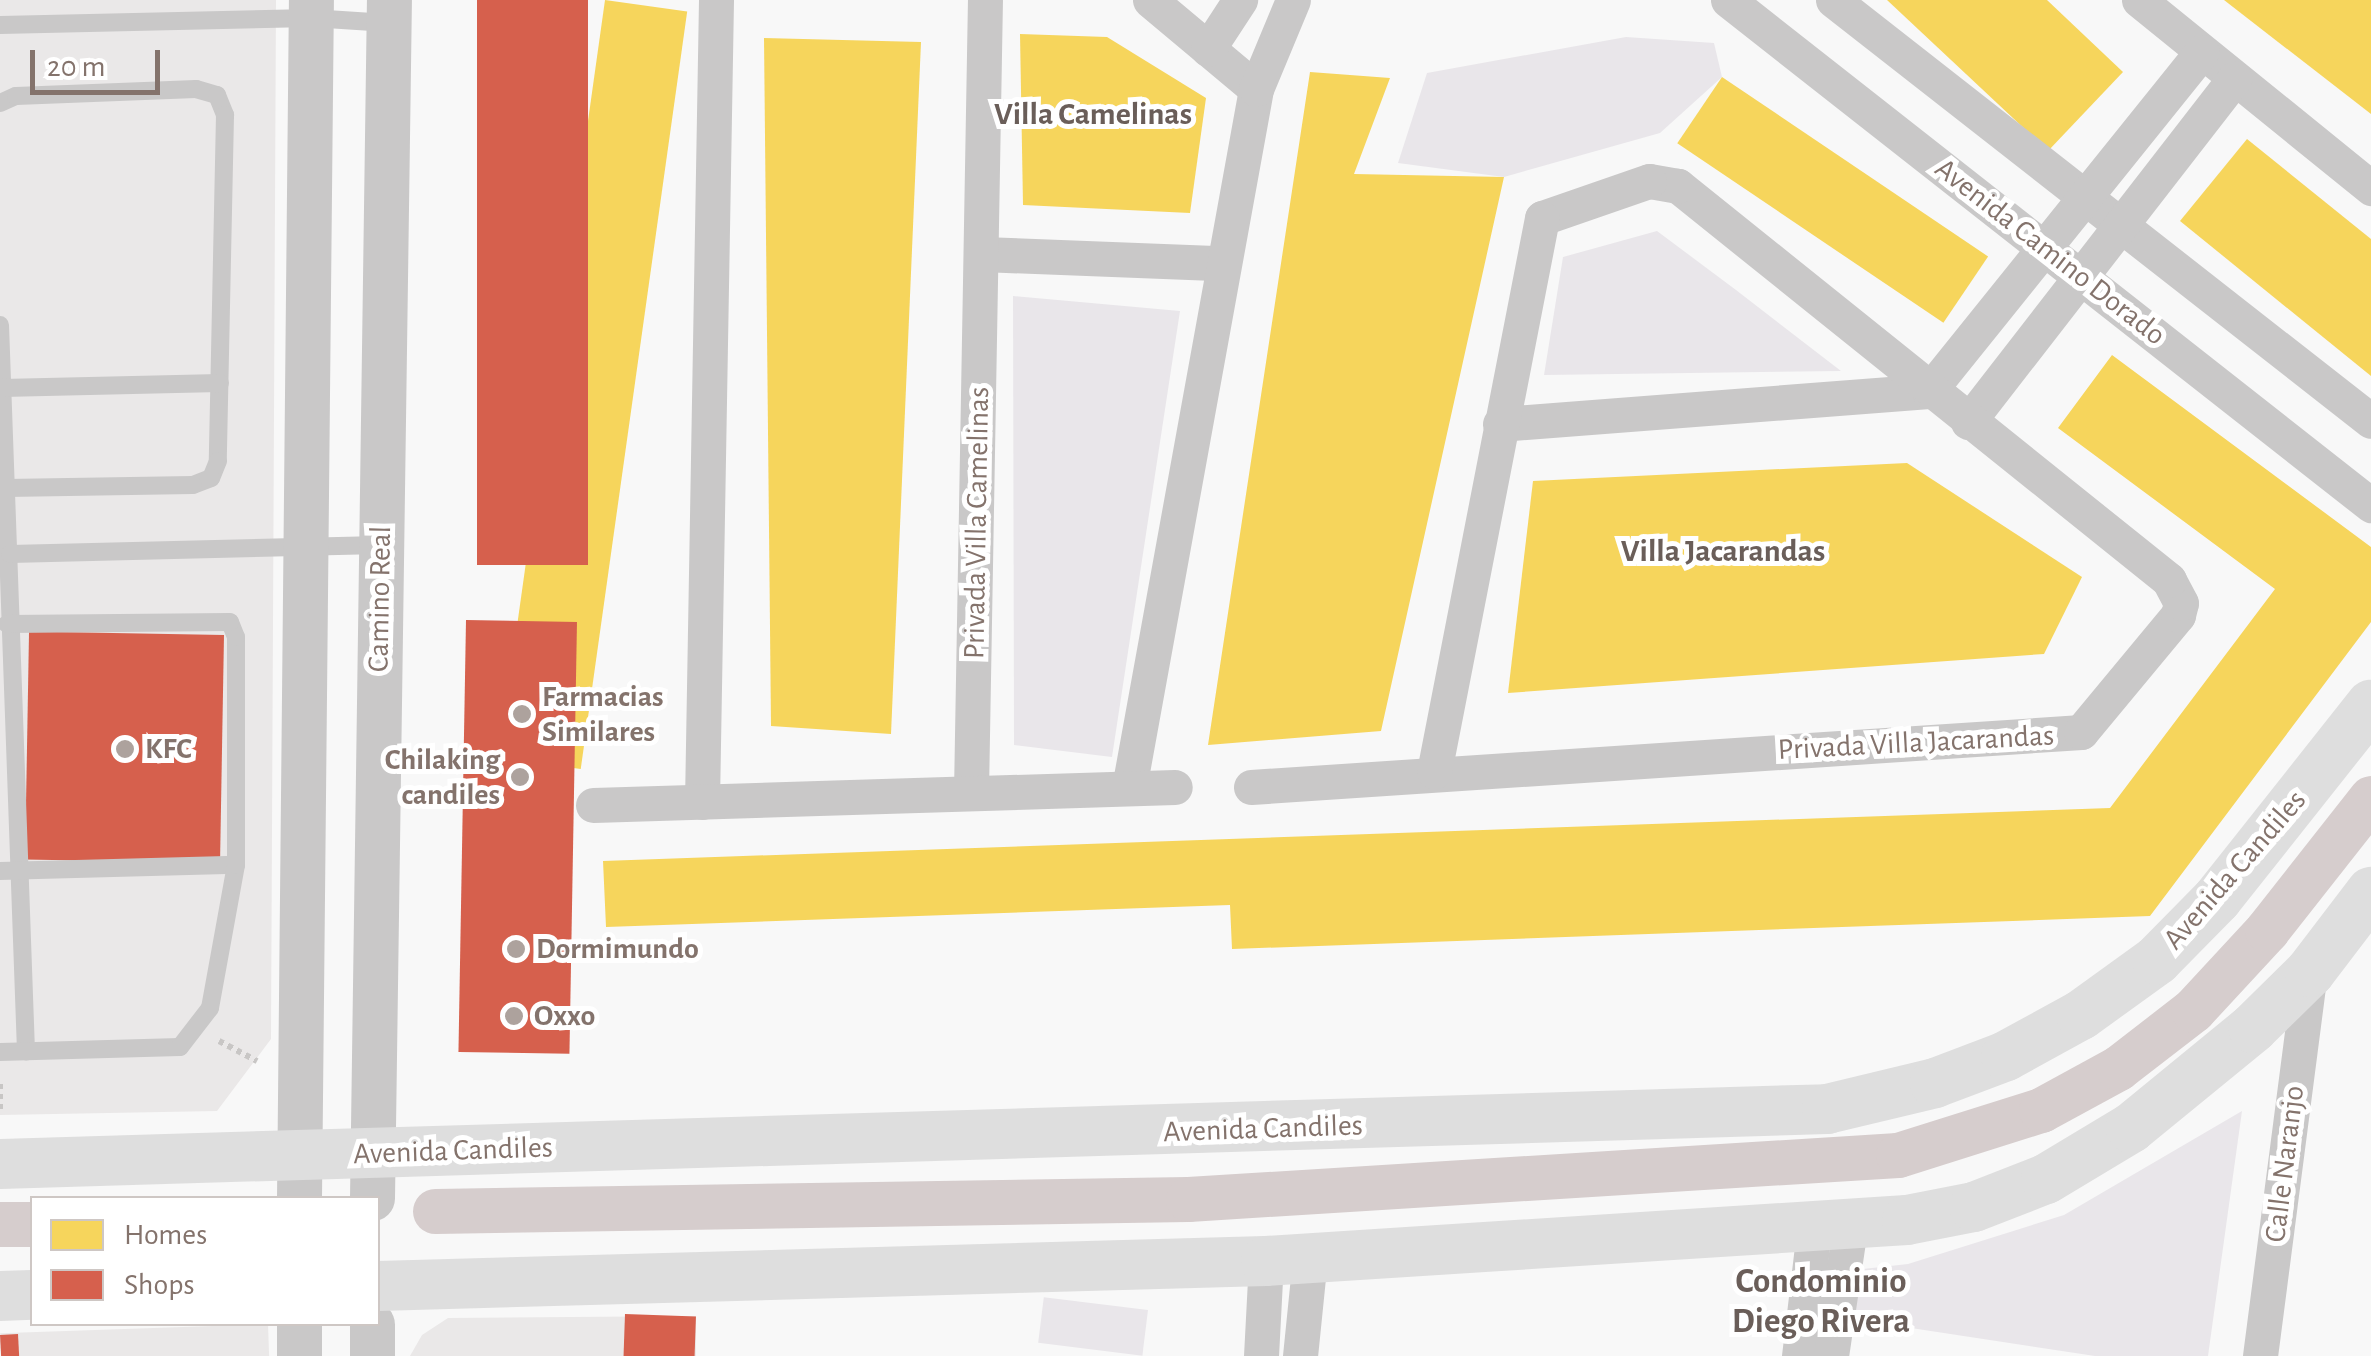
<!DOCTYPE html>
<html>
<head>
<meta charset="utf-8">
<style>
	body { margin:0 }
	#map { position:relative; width:2371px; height:1356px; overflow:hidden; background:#f8f8f8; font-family:"Alegreya Sans",sans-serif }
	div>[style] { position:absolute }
	.built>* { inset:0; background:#eae8e8; transform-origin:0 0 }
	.green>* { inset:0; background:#e9e6ea; transform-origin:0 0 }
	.homes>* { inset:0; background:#f6d55c; transform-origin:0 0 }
	.shops>* { inset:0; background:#d6604d; transform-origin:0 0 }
	.canal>* { height:45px; margin:-22.5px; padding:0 22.5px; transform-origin:22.5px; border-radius:22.5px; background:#d6cdcd }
	.path>* { height:6px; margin-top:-3px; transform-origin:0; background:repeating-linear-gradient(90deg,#c8c6c5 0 5px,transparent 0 10px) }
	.service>* { height:18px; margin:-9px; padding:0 9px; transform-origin:9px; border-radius:9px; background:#c9c8c8 }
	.minor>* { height:35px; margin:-17.5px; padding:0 17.5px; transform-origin:17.5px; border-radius:17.5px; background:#c9c8c8 }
	.tertiary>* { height:45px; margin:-22.5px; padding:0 22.5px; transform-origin:22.5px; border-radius:22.5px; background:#c9c8c8 }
	.secondary>* { height:50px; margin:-25px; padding:0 25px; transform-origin:25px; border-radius:25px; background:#dedede }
	.dots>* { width:28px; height:28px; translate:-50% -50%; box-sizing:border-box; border:5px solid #fff; border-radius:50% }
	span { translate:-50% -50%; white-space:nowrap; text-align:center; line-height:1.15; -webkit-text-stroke:10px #fff; paint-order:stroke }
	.street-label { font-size:30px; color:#84736c }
	.poi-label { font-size:30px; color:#84736c; font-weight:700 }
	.left { translate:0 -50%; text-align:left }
	.right { translate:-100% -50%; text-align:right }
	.neighbourhood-label { font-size:32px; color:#6a5e59; font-weight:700 }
	.quarter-label { font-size:35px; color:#6a5e59; font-weight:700 }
	.legend { position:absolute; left:30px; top:1196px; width:350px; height:130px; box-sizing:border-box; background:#fff; border:2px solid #cec7c4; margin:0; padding:12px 18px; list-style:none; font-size:30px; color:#84736c }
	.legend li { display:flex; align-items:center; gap:20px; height:50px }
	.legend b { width:50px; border:2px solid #cec7c4 }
	.scale { position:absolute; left:30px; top:50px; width:130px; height:45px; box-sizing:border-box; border:5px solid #84736c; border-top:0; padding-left:12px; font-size:30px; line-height:35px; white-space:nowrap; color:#84736c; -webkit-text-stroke:8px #fff; paint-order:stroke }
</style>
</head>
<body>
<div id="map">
	<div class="built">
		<i style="clip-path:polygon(0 0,276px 0,271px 1039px,217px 1111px,0 1115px)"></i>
		<i style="clip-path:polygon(696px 1316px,696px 1356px,410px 1356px,422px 1335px,448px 1318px)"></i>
		<i style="left:268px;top:1324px;width:32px;height:268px;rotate:88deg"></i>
	</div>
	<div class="green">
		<i style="clip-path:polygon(1626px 37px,1714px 43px,1722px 77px,1660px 133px,1504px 177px,1398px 163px,1427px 73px)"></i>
		<i style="clip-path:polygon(1657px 231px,1736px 290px,1841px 371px,1544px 375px,1563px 257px)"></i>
		<i style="clip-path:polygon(1013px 296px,1180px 311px,1112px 757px,1014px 745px)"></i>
		<i style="clip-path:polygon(2242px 1111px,2208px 1356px,2095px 1356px,1852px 1319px,1854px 1270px,1908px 1264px,2064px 1215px)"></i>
		<i style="left:1148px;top:1310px;width:46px;height:105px;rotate:97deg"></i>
	</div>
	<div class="homes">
		<i style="left:605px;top:0;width:83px;height:765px;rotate:8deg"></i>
		<i style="clip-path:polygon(1887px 0,2047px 0,2123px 72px,2048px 151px)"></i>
		<i style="clip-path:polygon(2224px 0,2371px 0,2371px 114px)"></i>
		<i style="clip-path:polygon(1020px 34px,1107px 37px,1206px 98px,1190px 213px,1023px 205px)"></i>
		<i style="clip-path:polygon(764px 38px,921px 42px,891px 734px,771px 726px)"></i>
		<i style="clip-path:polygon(1310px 72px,1390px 78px,1354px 174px,1504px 177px,1381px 731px,1208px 745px)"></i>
		<i style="left:1722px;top:77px;width:321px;height:80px;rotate:34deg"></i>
		<i style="clip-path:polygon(2247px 139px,2371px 239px,2371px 376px,2180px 221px)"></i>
		<i style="clip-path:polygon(2112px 355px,2371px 547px,2371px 622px,2150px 916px,1232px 949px,1230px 905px,606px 927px,603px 861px,2110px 808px,2275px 589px,2058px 428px)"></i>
		<i style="clip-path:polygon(1907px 463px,2082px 577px,2044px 654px,1508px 693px,1533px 481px)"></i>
	</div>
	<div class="shops">
		<i style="left:477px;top:0;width:111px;height:565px"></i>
		<i style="left:466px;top:620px;width:111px;height:432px;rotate:1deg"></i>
		<i style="left:224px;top:635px;width:228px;height:195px;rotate:91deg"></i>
		<i style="left:625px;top:1314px;width:71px;height:42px;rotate:2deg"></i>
		<i style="left:18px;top:1334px;width:22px;height:18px;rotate:87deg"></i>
	</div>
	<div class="canal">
		<i style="left:435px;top:1211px;width:753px;rotate:-0.91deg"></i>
		<i style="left:1188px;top:1199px;width:711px;rotate:-3.55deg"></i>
		<i style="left:1898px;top:1155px;width:150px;rotate:-17.5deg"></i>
		<i style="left:2041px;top:1110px;width:88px;rotate:-28.6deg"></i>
		<i style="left:2118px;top:1068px;width:95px;rotate:-37.7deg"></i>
		<i style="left:2193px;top:1010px;width:109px;rotate:-47.2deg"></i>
		<i style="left:2267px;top:930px;width:168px;rotate:-51.8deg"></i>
		<i style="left:0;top:1224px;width:32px"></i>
	</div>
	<div class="path">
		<i style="left:219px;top:1041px;width:43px;rotate:27.8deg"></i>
		<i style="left:0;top:1109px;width:26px;rotate:-90deg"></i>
	</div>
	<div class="service">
		<i style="left:0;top:25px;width:311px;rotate:-1.3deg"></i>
		<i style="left:311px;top:18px;width:77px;rotate:3.7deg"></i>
		<i style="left:0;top:103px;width:17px;rotate:-24deg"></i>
		<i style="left:16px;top:96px;width:180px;rotate:-2.2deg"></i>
		<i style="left:196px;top:89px;width:22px;rotate:16deg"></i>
		<i style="left:217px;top:95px;width:22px;rotate:68deg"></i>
		<i style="left:225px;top:115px;width:346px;rotate:91.2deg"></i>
		<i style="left:218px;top:461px;width:18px;rotate:112deg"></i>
		<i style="left:211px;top:478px;width:19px;rotate:159deg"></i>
		<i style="left:193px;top:485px;width:187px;rotate:179.1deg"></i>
		<i style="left:0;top:325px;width:727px;rotate:87.95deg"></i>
		<i style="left:2px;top:388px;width:218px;rotate:-1.3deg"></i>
		<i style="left:10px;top:554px;width:370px;rotate:-1.4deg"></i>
		<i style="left:0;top:871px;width:236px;rotate:-1.5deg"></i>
		<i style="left:0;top:1052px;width:180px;rotate:-1.6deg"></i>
		<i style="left:180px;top:1047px;width:49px;rotate:-52.4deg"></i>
		<i style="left:210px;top:1008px;width:145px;rotate:-79.7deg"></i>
		<i style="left:236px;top:865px;width:228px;rotate:-90deg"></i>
		<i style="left:236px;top:637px;width:16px;rotate:-112deg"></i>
		<i style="left:230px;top:622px;width:223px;rotate:179.5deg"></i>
	</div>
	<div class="minor">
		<i style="left:1150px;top:0;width:138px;rotate:40deg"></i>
		<i style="left:1728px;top:0;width:818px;rotate:38.15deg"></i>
		<i style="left:1833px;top:0;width:683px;rotate:38.04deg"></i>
		<i style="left:2139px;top:0;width:299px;rotate:39deg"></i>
		<i style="left:1208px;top:49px;width:59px;rotate:-56.9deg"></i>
		<i style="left:982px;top:254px;width:239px;rotate:2.2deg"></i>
		<i style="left:1968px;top:422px;width:435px;rotate:-52.2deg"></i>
		<i style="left:1500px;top:424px;width:430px;rotate:-4.4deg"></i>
		<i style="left:1929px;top:391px;width:435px;rotate:-51.2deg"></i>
		<i style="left:1251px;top:787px;width:832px;rotate:-3.79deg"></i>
		<i style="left:2081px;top:732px;width:152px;rotate:-50.3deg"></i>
		<i style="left:2178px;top:615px;width:12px;rotate:-76deg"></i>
		<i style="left:2181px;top:603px;width:26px;rotate:-118deg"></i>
		<i style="left:2169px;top:580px;width:630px;rotate:-141.25deg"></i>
		<i style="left:1678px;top:186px;width:29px;rotate:-170deg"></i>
		<i style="left:1649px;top:181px;width:113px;rotate:160.9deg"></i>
		<i style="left:1542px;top:218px;width:564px;rotate:101.03deg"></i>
		<i style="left:1129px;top:788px;width:710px;rotate:-79.7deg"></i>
		<i style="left:1256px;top:89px;width:96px;rotate:-67.4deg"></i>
		<i style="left:971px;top:792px;width:792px;rotate:-88.99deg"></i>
		<i style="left:702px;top:802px;width:802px;rotate:-89deg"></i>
		<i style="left:593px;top:805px;width:582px;rotate:-1.77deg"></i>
		<i style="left:1261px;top:1356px;width:95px;rotate:-87deg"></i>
		<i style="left:1300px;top:1356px;width:99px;rotate:-84.2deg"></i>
		<i style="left:1799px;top:1356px;width:127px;rotate:-83.2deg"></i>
		<i style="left:1831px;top:1356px;width:129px;rotate:-81.6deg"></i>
		<i style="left:2260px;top:1356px;width:387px;rotate:-82.6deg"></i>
	</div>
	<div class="tertiary">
		<i style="left:299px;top:1198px;width:1198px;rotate:-89.43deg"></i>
		<i style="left:372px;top:1198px;width:1198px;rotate:-89.19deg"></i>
		<i style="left:299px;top:1324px;width:32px;rotate:90deg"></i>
		<i style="left:372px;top:1356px;width:32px;rotate:-90deg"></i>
	</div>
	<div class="secondary">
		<i style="left:0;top:1164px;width:1828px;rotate:-1.72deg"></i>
		<i style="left:1827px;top:1109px;width:111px;rotate:-13.5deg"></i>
		<i style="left:1935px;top:1083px;width:76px;rotate:-20.8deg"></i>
		<i style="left:2006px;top:1056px;width:85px;rotate:-28.7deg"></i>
		<i style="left:2081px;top:1015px;width:94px;rotate:-35.9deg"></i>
		<i style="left:2157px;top:960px;width:86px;rotate:-45.5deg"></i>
		<i style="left:2217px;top:899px;width:248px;rotate:-51.6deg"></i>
		<i style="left:378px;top:1286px;width:888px;rotate:-1.61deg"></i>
		<i style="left:1266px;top:1261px;width:642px;rotate:-3.66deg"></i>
		<i style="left:1907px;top:1220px;width:68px;rotate:-11deg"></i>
		<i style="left:1974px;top:1207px;width:77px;rotate:-21.3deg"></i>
		<i style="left:2046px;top:1179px;width:99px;rotate:-31deg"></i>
		<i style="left:2131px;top:1128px;width:158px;rotate:-39.3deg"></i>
		<i style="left:2253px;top:1028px;width:80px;rotate:-44.5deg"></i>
		<i style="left:2310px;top:972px;width:101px;rotate:-52.7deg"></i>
		<i style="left:0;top:1296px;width:32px;rotate:-2deg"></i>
	</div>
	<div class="dots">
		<i style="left:522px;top:714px;background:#ada29d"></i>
		<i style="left:125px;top:749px;background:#ada29d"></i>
		<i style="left:520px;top:777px;background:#ada29d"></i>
		<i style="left:516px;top:949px;background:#ada29d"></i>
		<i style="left:514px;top:1016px;background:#ada29d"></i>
	</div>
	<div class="street-label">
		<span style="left:2050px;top:252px;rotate:38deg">Avenida Camino Dorado</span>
		<span style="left:977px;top:523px;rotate:-89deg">Privada Villa Camelinas</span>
		<span style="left:380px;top:599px;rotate:-89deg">Camino Real</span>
		<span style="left:1916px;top:743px;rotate:-3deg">Privada Villa Jacarandas</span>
		<span style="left:2235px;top:870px;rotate:-49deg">Avenida Candiles</span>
		<span style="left:1263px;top:1129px;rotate:-2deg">Avenida Candiles</span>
		<span style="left:453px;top:1151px;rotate:-2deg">Avenida Candiles</span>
		<span style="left:2285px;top:1164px;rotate:-83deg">Calle Naranjo</span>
	</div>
	<div class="poi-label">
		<span class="left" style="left:542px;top:714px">Farmacias<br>Similares</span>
		<span class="left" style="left:145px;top:749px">KFC</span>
		<span class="right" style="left:500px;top:777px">Chilaking<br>candiles</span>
		<span class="left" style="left:536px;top:949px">Dormimundo</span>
		<span class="left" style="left:534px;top:1016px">Oxxo</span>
	</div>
	<div class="neighbourhood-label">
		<span style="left:1093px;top:114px">Villa Camelinas</span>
		<span style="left:1723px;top:551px">Villa Jacarandas</span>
	</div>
	<div class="quarter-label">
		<span style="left:1821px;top:1302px">Condominio<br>Diego Rivera</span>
	</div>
	<ul class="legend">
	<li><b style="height:28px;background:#f6d55c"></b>Homes</li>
	<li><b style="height:28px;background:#d6604d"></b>Shops</li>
	</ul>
	<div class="scale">20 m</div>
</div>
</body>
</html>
